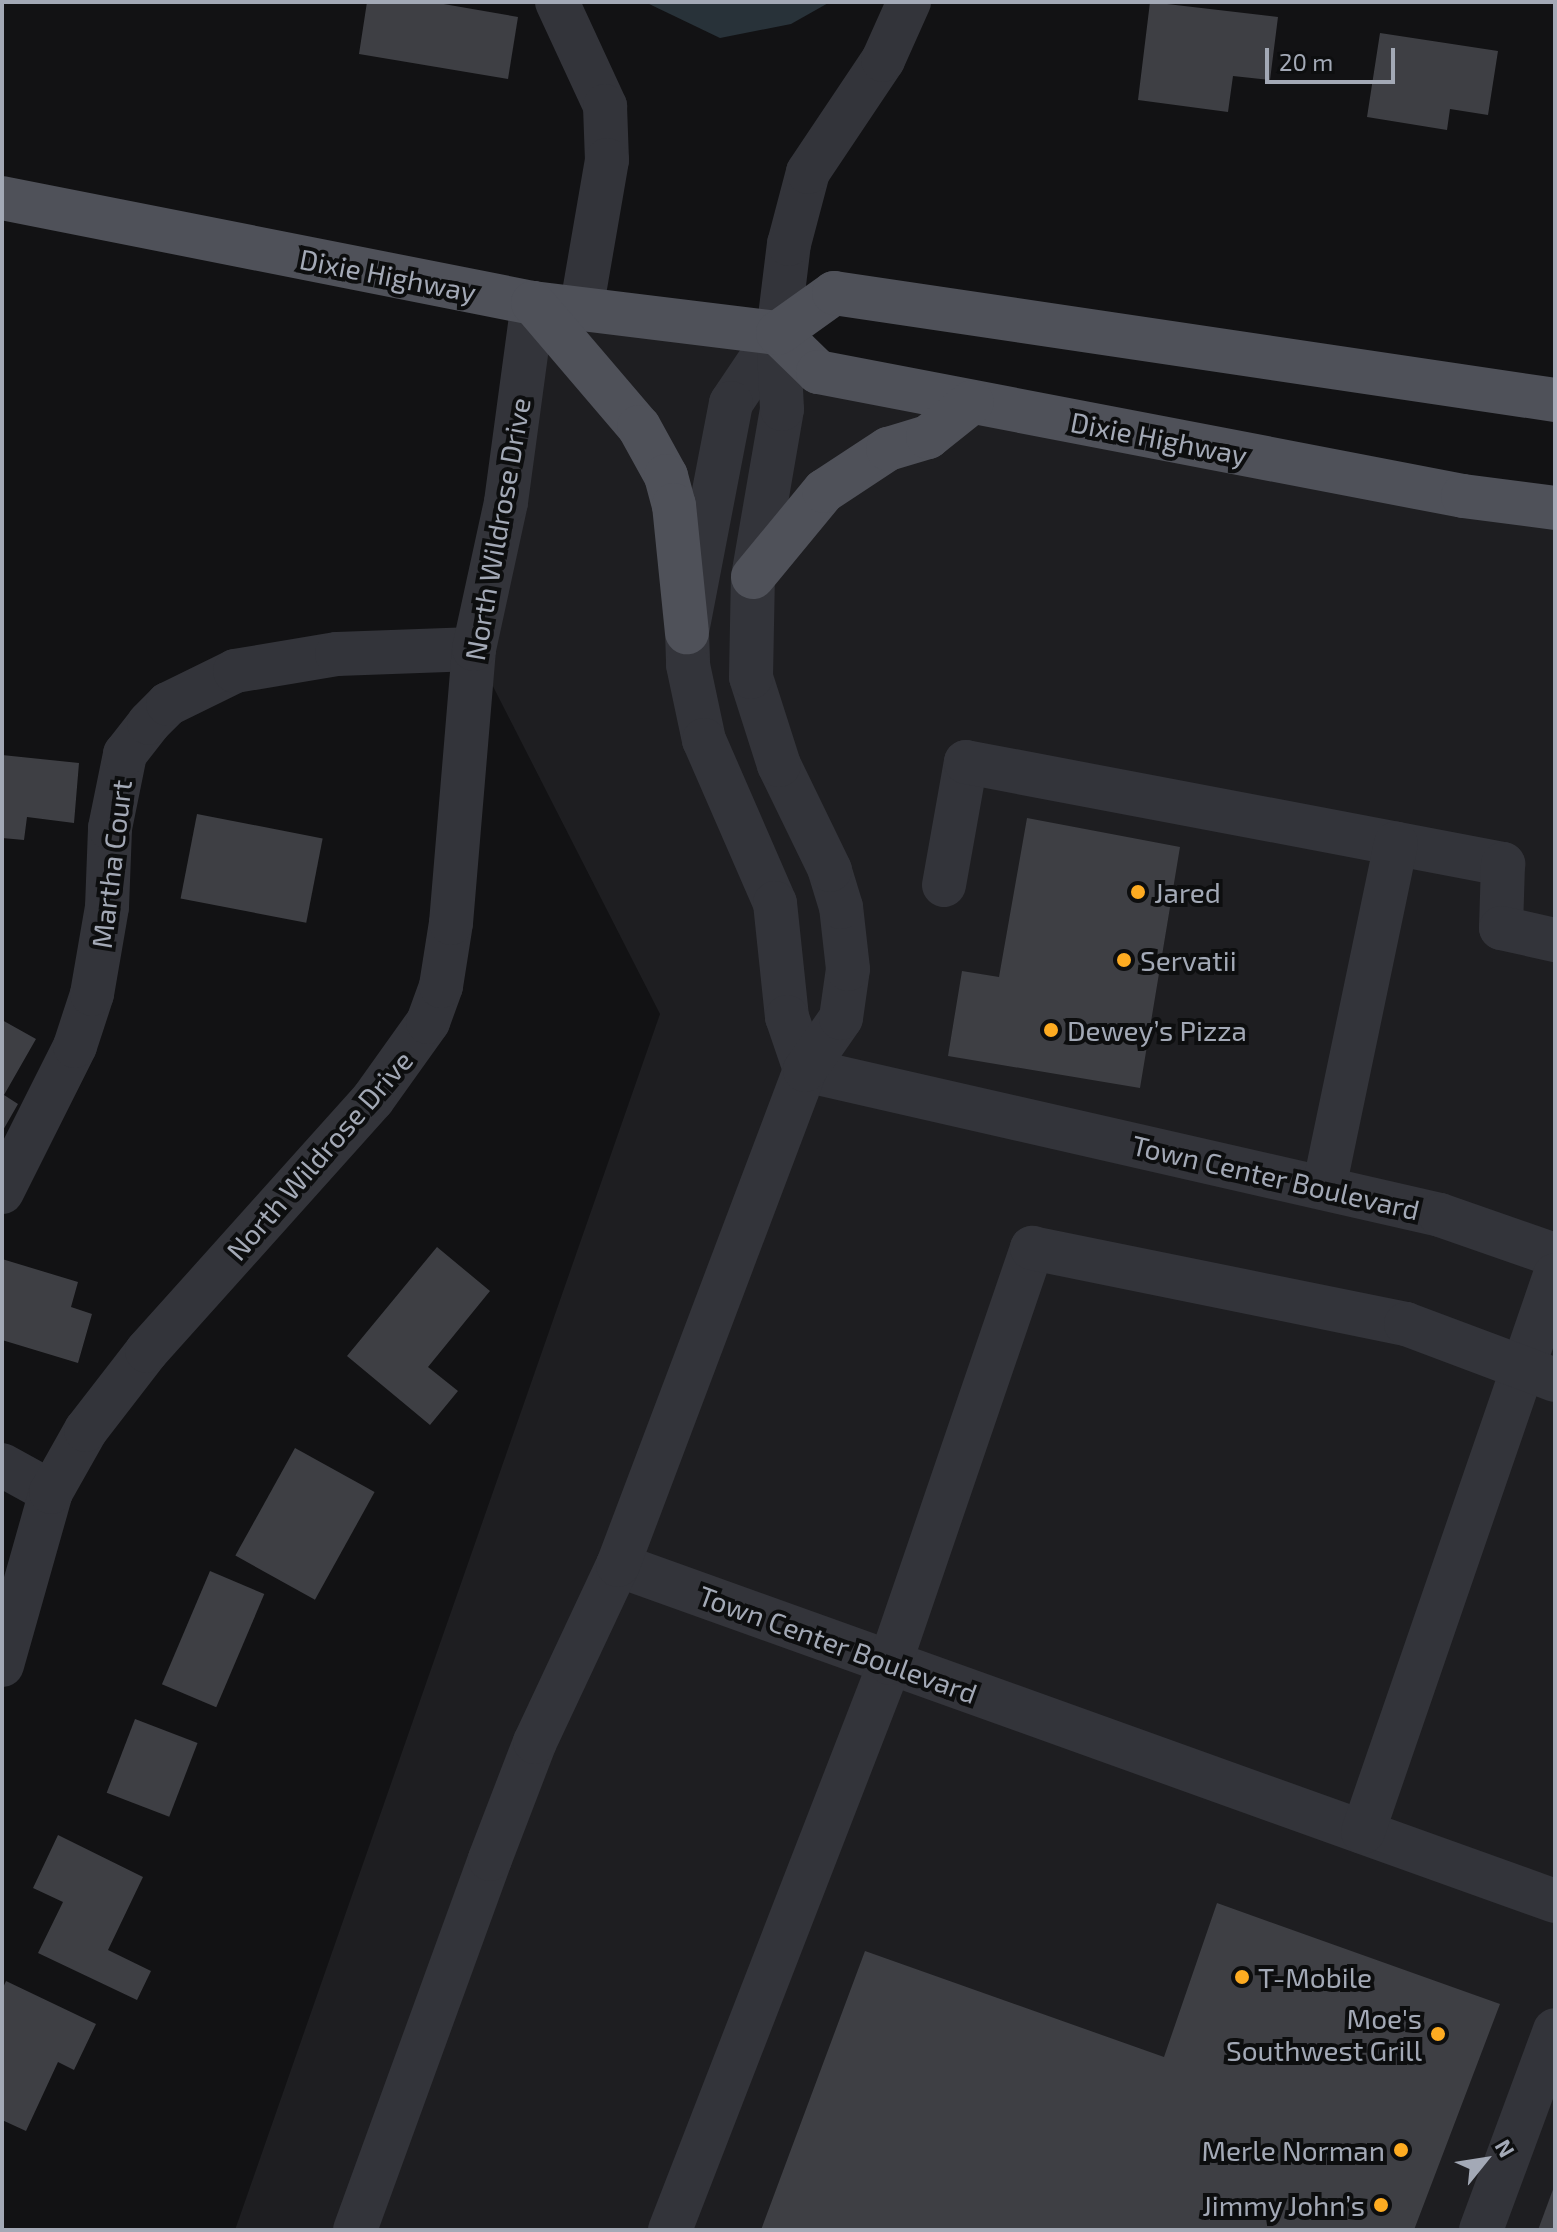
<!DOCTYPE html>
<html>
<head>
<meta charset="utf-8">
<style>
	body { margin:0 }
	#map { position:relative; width:1557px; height:2232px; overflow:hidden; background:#121214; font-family:"Exo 2",sans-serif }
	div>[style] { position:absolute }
	.built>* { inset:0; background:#1e1e21 }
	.water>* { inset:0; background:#283239 }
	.building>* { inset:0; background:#3e3f44; transform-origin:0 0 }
	.minor>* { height:44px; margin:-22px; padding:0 22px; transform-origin:22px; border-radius:22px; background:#33343a }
	.major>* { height:44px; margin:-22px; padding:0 22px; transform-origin:22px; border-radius:22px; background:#4f5159 }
	.dots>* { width:22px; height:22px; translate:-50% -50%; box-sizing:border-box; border:4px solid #0d0e0f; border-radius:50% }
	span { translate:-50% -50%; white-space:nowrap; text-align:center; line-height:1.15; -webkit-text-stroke:8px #0d0e0f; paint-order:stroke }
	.street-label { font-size:28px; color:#a3a9b6 }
	.poi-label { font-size:28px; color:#a3a9b6 }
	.left { translate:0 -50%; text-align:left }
	.right { translate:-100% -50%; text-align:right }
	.frame { position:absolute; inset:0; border:4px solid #a3a9b6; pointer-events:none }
	.north { position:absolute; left:1445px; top:2120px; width:80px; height:80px; -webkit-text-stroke:6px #0d0e0f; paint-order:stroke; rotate:60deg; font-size:22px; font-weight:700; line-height:32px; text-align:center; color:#a3a9b6 }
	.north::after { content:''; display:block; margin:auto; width:28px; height:36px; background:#a3a9b6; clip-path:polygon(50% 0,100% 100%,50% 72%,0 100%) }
	.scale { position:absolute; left:1265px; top:48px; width:130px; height:36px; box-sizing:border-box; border:4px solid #a3a9b6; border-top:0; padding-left:10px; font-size:24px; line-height:28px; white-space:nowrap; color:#a3a9b6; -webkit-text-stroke:6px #0d0e0f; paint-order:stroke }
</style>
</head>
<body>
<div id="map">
	<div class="built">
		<i style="clip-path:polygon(533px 303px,714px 322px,819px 372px,1555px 508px,1555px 2230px,235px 2230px,660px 1014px,474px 649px)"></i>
	</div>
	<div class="water">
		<i style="clip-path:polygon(645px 2px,830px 2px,791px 24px,720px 38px)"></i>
	</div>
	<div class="building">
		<i style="clip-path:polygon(367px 2px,432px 2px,518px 17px,508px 79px,359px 54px)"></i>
		<i style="clip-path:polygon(1150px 2px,1278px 17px,1270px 80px,1233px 76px,1228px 112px,1138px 100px)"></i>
		<i style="clip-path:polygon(1380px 33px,1498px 51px,1488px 115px,1450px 109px,1447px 130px,1367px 117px)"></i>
		<i style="clip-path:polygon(2px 755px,79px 763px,74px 823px,27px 817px,24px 840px,2px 838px)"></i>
		<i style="left:197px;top:814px;width:128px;height:86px;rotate:11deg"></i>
		<i style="clip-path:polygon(1027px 818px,1180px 847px,1140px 1088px,948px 1056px,962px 971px,999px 977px)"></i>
		<i style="clip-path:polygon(2px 1020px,36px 1039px,4px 1095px,18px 1104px,2px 1132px)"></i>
		<i style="clip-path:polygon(437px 1247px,490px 1291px,428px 1367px,458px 1391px,430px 1425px,347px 1356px)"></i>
		<i style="clip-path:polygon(2px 1259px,78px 1282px,71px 1307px,92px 1314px,78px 1363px,2px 1340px)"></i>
		<i style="left:295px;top:1448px;width:91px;height:123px;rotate:29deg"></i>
		<i style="left:210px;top:1571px;width:59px;height:123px;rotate:23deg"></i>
		<i style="left:135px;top:1719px;width:67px;height:79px;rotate:21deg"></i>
		<i style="clip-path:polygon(58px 1835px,143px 1877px,108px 1950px,151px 1971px,137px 2000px,38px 1953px,63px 1902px,33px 1888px)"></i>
		<i style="clip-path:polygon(1217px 1903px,1500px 2004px,1414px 2230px,761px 2230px,865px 1951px,1164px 2057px)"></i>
		<i style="clip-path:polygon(6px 1981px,96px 2024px,74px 2070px,58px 2062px,26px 2131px,2px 2120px,2px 1990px)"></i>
		<i style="clip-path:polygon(1555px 2184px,1555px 2230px,1538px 2230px)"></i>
	</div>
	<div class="minor">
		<i style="left:557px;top:2px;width:115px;rotate:65.2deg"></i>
		<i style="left:605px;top:106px;width:54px;rotate:87.9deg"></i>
		<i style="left:607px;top:160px;width:152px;rotate:99.8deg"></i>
		<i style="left:778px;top:333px;width:84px;rotate:123.9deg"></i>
		<i style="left:731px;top:403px;width:233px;rotate:100.9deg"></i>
		<i style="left:687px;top:632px;width:33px;rotate:88deg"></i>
		<i style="left:688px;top:665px;width:77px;rotate:78deg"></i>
		<i style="left:704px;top:740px;width:178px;rotate:66.5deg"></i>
		<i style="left:775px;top:903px;width:115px;rotate:84deg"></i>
		<i style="left:787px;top:1017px;width:56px;rotate:71.2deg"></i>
		<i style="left:944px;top:885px;width:125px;rotate:-79.9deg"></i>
		<i style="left:966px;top:762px;width:547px;rotate:10.75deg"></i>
		<i style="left:1503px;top:864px;width:64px;rotate:91.8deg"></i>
		<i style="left:1501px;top:928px;width:55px;rotate:12.5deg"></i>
		<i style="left:805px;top:1070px;width:651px;rotate:12.86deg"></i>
		<i style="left:1440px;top:1215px;width:122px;rotate:19.2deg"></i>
		<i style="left:1324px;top:1188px;width:352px;rotate:-78.2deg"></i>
		<i style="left:2px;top:1192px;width:163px;rotate:-63.4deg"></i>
		<i style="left:75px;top:1046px;width:55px;rotate:-71.9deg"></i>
		<i style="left:92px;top:994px;width:88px;rotate:-80.2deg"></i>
		<i style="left:107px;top:907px;width:79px;rotate:-87.8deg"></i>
		<i style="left:110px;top:828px;width:76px;rotate:-78.5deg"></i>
		<i style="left:125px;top:754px;width:39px;rotate:-52deg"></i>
		<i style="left:149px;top:723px;width:27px;rotate:-45deg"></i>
		<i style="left:168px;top:704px;width:75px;rotate:-26.2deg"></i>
		<i style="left:235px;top:671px;width:103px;rotate:-9.5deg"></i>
		<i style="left:337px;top:654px;width:137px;rotate:-2.1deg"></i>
		<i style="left:2px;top:1465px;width:56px;rotate:28.9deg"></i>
		<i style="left:618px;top:1565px;width:995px;rotate:19.73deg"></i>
		<i style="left:2px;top:1665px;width:180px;rotate:-74.2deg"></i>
		<i style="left:51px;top:1492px;width:71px;rotate:-60.6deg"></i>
		<i style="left:86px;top:1430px;width:100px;rotate:-52.3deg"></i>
		<i style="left:147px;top:1351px;width:338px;rotate:-48.1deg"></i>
		<i style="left:373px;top:1099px;width:95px;rotate:-54.5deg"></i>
		<i style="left:428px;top:1022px;width:38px;rotate:-70deg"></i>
		<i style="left:441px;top:986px;width:64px;rotate:-81deg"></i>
		<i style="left:451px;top:923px;width:275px;rotate:-85.2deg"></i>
		<i style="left:474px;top:649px;width:150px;rotate:-77.7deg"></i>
		<i style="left:506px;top:502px;width:201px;rotate:-82.3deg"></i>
		<i style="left:1363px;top:1832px;width:589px;rotate:-70.98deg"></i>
		<i style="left:355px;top:2230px;width:395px;rotate:-70deg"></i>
		<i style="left:490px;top:1859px;width:125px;rotate:-69deg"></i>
		<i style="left:535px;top:1742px;width:195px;rotate:-64.9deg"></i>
		<i style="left:618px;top:1565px;width:529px;rotate:-69.3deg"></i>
		<i style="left:805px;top:1070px;width:63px;rotate:-55.3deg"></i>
		<i style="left:841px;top:1018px;width:49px;rotate:-81.9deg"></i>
		<i style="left:848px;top:969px;width:62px;rotate:-96.4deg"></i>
		<i style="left:841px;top:907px;width:39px;rotate:-107deg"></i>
		<i style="left:830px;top:870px;width:117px;rotate:-115.9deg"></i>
		<i style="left:779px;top:765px;width:92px;rotate:-107.7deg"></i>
		<i style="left:751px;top:677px;width:100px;rotate:-88.9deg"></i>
		<i style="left:753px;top:577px;width:170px;rotate:-80.2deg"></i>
		<i style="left:782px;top:409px;width:76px;rotate:-93deg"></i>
		<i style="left:778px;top:333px;width:90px;rotate:-83deg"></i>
		<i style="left:789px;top:244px;width:74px;rotate:-75.2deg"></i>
		<i style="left:808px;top:172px;width:135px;rotate:-56.2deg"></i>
		<i style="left:883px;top:60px;width:64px;rotate:-65.9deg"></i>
		<i style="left:670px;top:2230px;width:608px;rotate:-68.79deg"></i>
		<i style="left:890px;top:1663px;width:439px;rotate:-71.1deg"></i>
		<i style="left:1032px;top:1248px;width:382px;rotate:11.5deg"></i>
		<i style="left:1406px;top:1324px;width:159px;rotate:20.6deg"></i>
		<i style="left:1481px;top:2230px;width:213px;rotate:-69.7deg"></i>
	</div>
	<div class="major">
		<i style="left:2px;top:198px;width:541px;rotate:11.19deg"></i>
		<i style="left:533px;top:303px;width:247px;rotate:7deg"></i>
		<i style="left:778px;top:333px;width:56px;rotate:44.3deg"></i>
		<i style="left:818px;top:372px;width:657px;rotate:10.88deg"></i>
		<i style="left:1463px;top:496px;width:93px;rotate:7.4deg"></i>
		<i style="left:533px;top:303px;width:163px;rotate:49.5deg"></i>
		<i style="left:639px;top:427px;width:56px;rotate:61.1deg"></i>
		<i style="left:666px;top:476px;width:30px;rotate:75deg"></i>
		<i style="left:674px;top:505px;width:128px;rotate:84.2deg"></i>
		<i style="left:778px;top:333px;width:69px;rotate:-35.5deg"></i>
		<i style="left:834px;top:293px;width:729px;rotate:8.44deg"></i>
		<i style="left:753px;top:577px;width:112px;rotate:-50.5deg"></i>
		<i style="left:824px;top:491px;width:77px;rotate:-33.3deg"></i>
		<i style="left:888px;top:449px;width:42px;rotate:-16.7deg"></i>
		<i style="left:928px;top:437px;width:56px;rotate:-38.5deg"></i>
	</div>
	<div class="dots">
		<i style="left:1138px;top:892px;background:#fdab21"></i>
		<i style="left:1124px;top:960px;background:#fdab21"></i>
		<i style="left:1051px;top:1030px;background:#fdab21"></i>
		<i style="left:1242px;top:1977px;background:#fdab21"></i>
		<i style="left:1438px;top:2034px;background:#fdab21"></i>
		<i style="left:1401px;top:2150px;background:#fdab21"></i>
		<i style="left:1381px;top:2205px;background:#fdab21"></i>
	</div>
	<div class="street-label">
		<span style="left:388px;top:275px;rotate:11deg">Dixie Highway</span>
		<span style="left:1159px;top:438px;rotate:11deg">Dixie Highway</span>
		<span style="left:497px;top:529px;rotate:-80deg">North Wildrose Drive</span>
		<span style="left:111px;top:864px;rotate:-83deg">Martha Court</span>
		<span style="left:319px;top:1155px;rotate:-49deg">North Wildrose Drive</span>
		<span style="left:1276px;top:1177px;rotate:13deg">Town Center Boulevard</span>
		<span style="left:838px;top:1644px;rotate:20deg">Town Center Boulevard</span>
	</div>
	<div class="poi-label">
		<span class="left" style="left:1154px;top:892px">Jared</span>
		<span class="left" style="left:1140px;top:960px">Servatii</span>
		<span class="left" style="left:1067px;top:1030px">Dewey’s Pizza</span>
		<span class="left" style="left:1258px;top:1977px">T-Mobile</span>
		<span class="right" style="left:1422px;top:2034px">Moe's<br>Southwest Grill</span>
		<span class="right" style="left:1385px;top:2150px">Merle Norman</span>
		<span class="right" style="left:1365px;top:2205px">Jimmy John’s</span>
	</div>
	<div class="frame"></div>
	<div class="north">N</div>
	<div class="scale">20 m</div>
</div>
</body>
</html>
